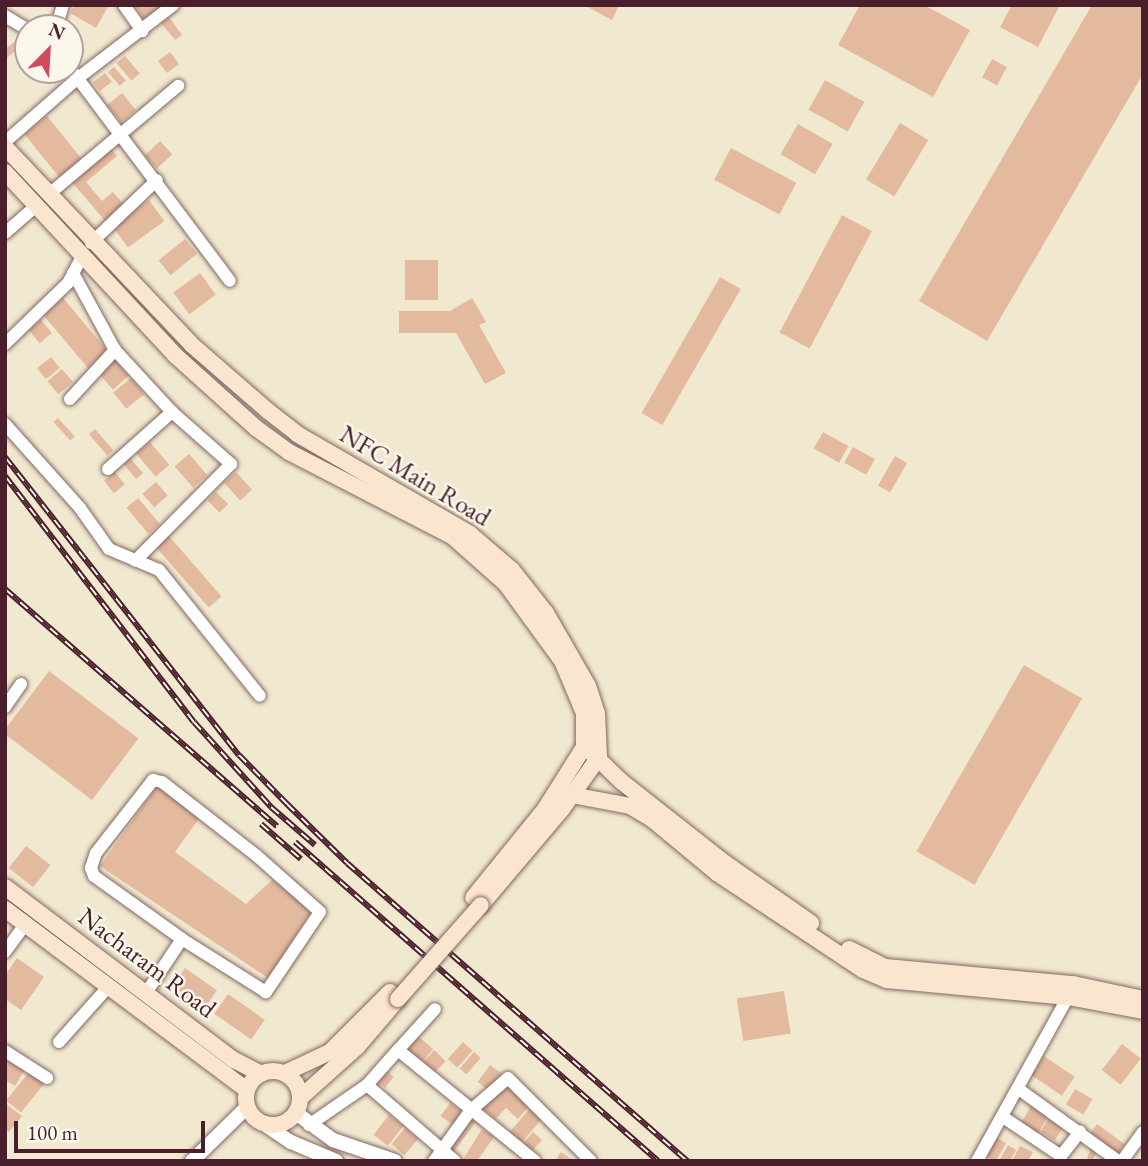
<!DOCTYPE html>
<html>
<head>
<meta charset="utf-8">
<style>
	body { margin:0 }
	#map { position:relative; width:1148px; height:1166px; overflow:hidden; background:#f0e9cf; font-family:"EB Garamond",serif }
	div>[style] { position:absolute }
	.building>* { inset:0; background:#e4ba9f; transform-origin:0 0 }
	.roads { filter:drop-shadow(0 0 2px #846664) drop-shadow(0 0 2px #846664) }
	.minor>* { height:12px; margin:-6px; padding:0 6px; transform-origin:6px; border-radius:6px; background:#fff }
	.tertiary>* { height:14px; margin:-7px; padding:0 7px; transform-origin:7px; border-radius:7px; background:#fff }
	.secondary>* { height:16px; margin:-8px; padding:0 8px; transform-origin:8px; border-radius:8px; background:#fce5cf }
	.secondary>.ring { margin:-8px; padding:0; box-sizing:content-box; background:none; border:16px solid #fce5cf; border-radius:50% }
	.rail>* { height:6px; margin-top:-3px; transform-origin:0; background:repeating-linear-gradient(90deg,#fbf7ec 0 10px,#4a1f2b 0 20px); box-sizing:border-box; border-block:2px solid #4a1f2b }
	.bridges { filter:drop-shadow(0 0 2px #846664) drop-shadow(0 0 2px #846664) }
	.secondary-bridge>* { height:16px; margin:-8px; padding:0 8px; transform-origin:8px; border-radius:8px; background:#fce5cf }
	span { translate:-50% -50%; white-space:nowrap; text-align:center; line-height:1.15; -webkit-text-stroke:5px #fbf7ec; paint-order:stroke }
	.street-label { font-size:26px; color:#4a1f2b }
	.frame { position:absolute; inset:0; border:7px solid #4a1f2b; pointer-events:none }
	.north { position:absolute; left:14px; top:14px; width:70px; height:70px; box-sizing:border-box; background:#fbf7ec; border:2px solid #b4a19f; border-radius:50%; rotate:24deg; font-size:19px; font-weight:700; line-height:28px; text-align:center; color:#4a1f2b }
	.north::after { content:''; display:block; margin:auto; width:24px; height:32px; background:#d1495b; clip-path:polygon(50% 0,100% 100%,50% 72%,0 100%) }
	.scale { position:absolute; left:14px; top:1121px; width:191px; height:32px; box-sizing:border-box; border:4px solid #4a1f2b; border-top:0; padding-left:9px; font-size:21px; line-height:24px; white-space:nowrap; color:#4a1f2b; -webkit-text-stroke:5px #fbf7ec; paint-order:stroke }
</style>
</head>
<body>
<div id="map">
	<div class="building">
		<i style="clip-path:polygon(75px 5px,109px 5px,96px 28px,70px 13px)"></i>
		<i style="clip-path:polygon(134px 5px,164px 5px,144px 19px)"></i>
		<i style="clip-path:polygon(584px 5px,619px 5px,612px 20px)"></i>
		<i style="clip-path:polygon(860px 5px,924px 5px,970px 30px,933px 97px,838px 45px)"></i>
		<i style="clip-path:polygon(1012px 5px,1060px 5px,1038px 47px,1000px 27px)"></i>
		<i style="clip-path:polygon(1092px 5px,1143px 5px,1143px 74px,987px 341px,919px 301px)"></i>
		<i style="clip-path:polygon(169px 17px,182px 35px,175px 40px,161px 23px)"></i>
		<i style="clip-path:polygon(18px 39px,23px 45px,5px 59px,5px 49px)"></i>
		<i style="left:170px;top:52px;width:15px;height:15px;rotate:53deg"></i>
		<i style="left:125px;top:56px;width:23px;height:11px;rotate:50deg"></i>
		<i style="left:992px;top:59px;width:17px;height:21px;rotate:28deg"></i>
		<i style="left:114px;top:67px;width:18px;height:8px;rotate:49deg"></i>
		<i style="left:105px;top:73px;width:11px;height:15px;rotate:52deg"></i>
		<i style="left:825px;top:80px;width:45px;height:34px;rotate:29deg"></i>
		<i style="left:122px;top:93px;width:22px;height:19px;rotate:51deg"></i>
		<i style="left:47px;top:116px;width:55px;height:29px;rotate:51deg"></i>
		<i style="left:900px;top:123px;width:33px;height:66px;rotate:31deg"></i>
		<i style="left:798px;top:124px;width:40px;height:35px;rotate:30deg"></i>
		<i style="left:160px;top:141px;width:18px;height:21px;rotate:47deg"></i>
		<i style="clip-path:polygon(110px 148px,117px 156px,86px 182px,102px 201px,113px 192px,126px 207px,107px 223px,71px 181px)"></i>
		<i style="left:731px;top:148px;width:74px;height:36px;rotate:28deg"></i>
		<i style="left:149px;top:200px;width:26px;height:45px;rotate:54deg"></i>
		<i style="left:842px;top:215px;width:34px;height:133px;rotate:28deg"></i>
		<i style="left:185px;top:239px;width:19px;height:34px;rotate:51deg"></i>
		<i style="left:405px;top:260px;width:33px;height:40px"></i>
		<i style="left:200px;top:273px;width:27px;height:33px;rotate:54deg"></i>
		<i style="left:720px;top:277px;width:24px;height:157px;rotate:30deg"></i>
		<i style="left:63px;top:298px;width:70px;height:26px;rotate:50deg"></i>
		<i style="clip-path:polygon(472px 298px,486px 322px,479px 325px,506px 373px,485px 384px,456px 333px,399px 333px,399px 311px,450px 311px)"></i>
		<i style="left:41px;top:320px;width:17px;height:16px;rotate:50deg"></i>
		<i style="left:51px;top:357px;width:14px;height:18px;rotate:51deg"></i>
		<i style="left:115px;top:360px;width:21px;height:21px;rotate:49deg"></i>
		<i style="left:62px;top:369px;width:17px;height:19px;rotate:50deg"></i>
		<i style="left:131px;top:378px;width:21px;height:23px;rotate:51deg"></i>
		<i style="left:58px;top:418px;width:25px;height:6px;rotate:48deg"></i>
		<i style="left:95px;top:429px;width:28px;height:8px;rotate:49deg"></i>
		<i style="left:823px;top:432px;width:29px;height:19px;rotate:29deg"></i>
		<i style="left:150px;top:442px;width:30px;height:18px;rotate:50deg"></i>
		<i style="left:853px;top:447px;width:25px;height:18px;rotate:29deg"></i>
		<i style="left:189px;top:454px;width:28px;height:19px;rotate:49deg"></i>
		<i style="left:895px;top:456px;width:14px;height:34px;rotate:30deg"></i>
		<i style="left:130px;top:458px;width:20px;height:9px;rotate:49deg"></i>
		<i style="left:115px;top:472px;width:16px;height:14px;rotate:52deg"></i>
		<i style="left:236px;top:472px;width:24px;height:16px;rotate:48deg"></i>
		<i style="left:156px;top:482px;width:18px;height:18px;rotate:49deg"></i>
		<i style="left:216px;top:492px;width:17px;height:12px;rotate:45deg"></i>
		<i style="left:138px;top:498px;width:34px;height:15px;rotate:50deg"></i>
		<i style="left:169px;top:536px;width:80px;height:17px;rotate:49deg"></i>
		<i style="left:1024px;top:665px;width:67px;height:215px;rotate:30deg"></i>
		<i style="left:49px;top:671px;width:112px;height:77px;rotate:37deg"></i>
		<i style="clip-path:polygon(158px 785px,200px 817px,175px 852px,246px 904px,272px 880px,313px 909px,268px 978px,100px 866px)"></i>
		<i style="left:26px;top:846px;width:31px;height:28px;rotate:38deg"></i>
		<i style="clip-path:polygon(17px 958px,44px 977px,21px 1010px,5px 999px,5px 975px)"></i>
		<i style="left:185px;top:968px;width:39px;height:26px;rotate:35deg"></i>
		<i style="left:784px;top:991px;width:43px;height:48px;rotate:81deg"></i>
		<i style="left:228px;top:994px;width:45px;height:24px;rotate:35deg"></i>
		<i style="left:418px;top:1036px;width:20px;height:18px;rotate:41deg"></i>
		<i style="left:463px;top:1042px;width:13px;height:23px;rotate:42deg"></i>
		<i style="left:1122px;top:1044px;width:24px;height:33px;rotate:38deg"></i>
		<i style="left:434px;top:1050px;width:16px;height:18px;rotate:43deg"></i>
		<i style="left:474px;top:1052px;width:9px;height:22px;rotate:41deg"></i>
		<i style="left:1044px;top:1056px;width:37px;height:23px;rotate:34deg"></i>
		<i style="clip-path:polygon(6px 1060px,24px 1071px,15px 1086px,5px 1080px)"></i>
		<i style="left:490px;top:1065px;width:14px;height:21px;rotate:36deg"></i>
		<i style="left:385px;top:1070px;width:11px;height:14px;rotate:38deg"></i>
		<i style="left:30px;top:1071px;width:19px;height:38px;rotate:39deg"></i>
		<i style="clip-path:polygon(504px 1082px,529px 1106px,518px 1119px,506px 1108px,496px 1119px,482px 1108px)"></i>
		<i style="left:1075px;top:1089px;width:20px;height:18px;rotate:30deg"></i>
		<i style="clip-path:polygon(5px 1103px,22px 1116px,9px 1132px,5px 1128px)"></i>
		<i style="left:450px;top:1103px;width:17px;height:16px;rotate:36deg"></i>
		<i style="left:1031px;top:1106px;width:20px;height:21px;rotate:30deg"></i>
		<i style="left:530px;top:1108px;width:16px;height:31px;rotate:40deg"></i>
		<i style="left:389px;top:1115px;width:18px;height:25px;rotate:38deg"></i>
		<i style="left:468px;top:1117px;width:9px;height:37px;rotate:36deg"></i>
		<i style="left:1048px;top:1119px;width:17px;height:15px;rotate:31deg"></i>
		<i style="left:1097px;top:1124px;width:34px;height:14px;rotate:36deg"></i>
		<i style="left:405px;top:1128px;width:17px;height:21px;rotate:40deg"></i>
		<i style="clip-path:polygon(482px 1129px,494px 1137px,477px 1161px,462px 1161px)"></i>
		<i style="left:533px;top:1132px;width:12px;height:19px;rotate:42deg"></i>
		<i style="left:996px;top:1137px;width:12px;height:21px;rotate:31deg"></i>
		<i style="clip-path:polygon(1008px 1145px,1016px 1150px,1010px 1161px,999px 1161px)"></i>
		<i style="clip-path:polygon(1020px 1146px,1033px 1152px,1028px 1161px,1012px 1161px)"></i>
		<i style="clip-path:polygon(1091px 1149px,1097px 1152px,1092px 1161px,1087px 1158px)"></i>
		<i style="clip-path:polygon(561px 1152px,574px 1161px,555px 1161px)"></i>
	</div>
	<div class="roads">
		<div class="minor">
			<i style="left:124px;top:5px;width:32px;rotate:55deg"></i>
			<i style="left:5px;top:16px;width:27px;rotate:31deg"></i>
			<i style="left:56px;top:28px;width:24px;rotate:-73deg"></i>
			<i style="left:70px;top:68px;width:266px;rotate:53.1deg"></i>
			<i style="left:5px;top:142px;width:97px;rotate:-41.2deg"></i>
			<i style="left:78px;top:78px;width:120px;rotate:-37.5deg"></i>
			<i style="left:48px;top:195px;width:170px;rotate:-40deg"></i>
			<i style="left:5px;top:233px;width:40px;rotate:-41deg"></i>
			<i style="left:91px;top:243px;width:91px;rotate:-43.7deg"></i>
			<i style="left:73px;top:273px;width:88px;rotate:61.4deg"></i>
			<i style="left:115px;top:350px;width:84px;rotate:47.4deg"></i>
			<i style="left:172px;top:412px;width:79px;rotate:41.4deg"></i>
			<i style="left:231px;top:464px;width:136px;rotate:134.7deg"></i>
			<i style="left:5px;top:344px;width:88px;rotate:-44.1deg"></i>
			<i style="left:68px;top:283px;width:30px;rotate:-62deg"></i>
			<i style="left:70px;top:399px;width:67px;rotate:-47.4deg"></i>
			<i style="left:5px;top:424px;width:113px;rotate:48.2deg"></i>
			<i style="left:80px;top:508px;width:50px;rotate:54.7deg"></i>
			<i style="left:109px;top:549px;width:54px;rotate:22.8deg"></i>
			<i style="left:159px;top:570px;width:161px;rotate:51.3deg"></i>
			<i style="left:108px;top:469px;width:86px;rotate:-41.7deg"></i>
			<i style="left:5px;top:707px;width:28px;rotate:-55deg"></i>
			<i style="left:5px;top:952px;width:36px;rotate:-54deg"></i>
			<i style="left:146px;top:993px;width:65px;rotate:-56.3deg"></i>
			<i style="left:182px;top:939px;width:108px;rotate:-144.4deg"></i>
			<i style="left:94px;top:876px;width:9px;rotate:-111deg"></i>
			<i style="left:91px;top:868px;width:16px;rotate:-72deg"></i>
			<i style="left:96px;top:853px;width:93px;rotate:-52deg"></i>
			<i style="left:153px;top:780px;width:9px;rotate:13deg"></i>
			<i style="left:162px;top:782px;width:120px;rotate:37.9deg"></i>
			<i style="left:257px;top:856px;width:84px;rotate:41.6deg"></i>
			<i style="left:320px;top:912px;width:97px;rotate:124deg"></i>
			<i style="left:266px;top:992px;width:99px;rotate:-147.8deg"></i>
			<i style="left:59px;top:1042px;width:75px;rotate:-48.2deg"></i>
			<i style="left:398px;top:1050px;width:55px;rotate:-47.9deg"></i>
			<i style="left:5px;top:1051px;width:50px;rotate:32.7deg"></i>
			<i style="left:367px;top:1085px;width:116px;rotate:40.8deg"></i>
			<i style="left:1020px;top:1090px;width:121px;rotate:35.9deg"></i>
			<i style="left:1003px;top:1117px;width:70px;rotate:33.9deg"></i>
			<i style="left:1061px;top:1156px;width:31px;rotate:-52deg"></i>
			<i style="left:309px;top:1125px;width:70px;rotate:-34.6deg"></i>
			<i style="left:367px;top:1085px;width:47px;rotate:-48.5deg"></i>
			<i style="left:398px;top:1050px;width:176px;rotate:39deg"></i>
			<i style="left:434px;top:1161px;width:62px;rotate:-54.2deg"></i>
			<i style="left:470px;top:1111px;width:50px;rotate:-41deg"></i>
			<i style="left:508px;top:1078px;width:117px;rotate:45deg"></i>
			<i style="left:977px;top:1161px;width:188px;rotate:-61deg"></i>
			<i style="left:1122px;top:1161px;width:36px;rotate:-54deg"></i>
		</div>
		<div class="tertiary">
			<i style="left:296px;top:1113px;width:46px;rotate:36.1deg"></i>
			<i style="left:333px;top:1140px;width:65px;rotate:18.7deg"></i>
			<i style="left:267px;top:1126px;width:29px;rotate:34deg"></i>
			<i style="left:291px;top:1142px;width:49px;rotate:22.9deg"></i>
			<i style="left:192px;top:1161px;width:76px;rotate:-44.5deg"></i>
		</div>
		<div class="secondary">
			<i style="left:5px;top:147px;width:272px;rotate:46.6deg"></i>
			<i style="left:192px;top:345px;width:101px;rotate:41deg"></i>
			<i style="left:268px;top:411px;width:37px;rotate:38deg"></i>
			<i style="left:297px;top:434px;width:200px;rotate:30deg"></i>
			<i style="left:470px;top:534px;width:55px;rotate:40.6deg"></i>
			<i style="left:512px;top:570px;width:55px;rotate:51.7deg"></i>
			<i style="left:546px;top:613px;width:84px;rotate:60.1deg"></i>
			<i style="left:588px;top:686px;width:29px;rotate:72deg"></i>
			<i style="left:597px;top:714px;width:43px;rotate:87.3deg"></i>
			<i style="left:599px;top:757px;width:64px;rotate:125.4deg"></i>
			<i style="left:562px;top:809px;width:126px;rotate:130.2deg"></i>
			<i style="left:5px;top:172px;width:251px;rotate:47.1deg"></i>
			<i style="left:176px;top:356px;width:108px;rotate:42deg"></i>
			<i style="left:256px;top:428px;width:41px;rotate:36deg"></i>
			<i style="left:289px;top:452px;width:183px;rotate:27.3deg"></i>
			<i style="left:452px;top:536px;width:72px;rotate:41.6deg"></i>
			<i style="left:506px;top:584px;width:95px;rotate:54deg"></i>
			<i style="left:562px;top:661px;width:56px;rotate:67.1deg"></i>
			<i style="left:584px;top:713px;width:34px;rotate:90deg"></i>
			<i style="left:584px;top:747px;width:73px;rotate:122.2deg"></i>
			<i style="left:545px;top:809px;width:114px;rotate:129deg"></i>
			<i style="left:591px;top:752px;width:43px;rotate:44.1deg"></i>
			<i style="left:622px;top:782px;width:131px;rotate:38.2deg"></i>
			<i style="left:725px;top:863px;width:105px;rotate:34.9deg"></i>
			<i style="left:566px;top:794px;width:65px;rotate:10.6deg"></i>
			<i style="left:630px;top:806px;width:26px;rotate:31deg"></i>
			<i style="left:652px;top:819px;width:85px;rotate:39.7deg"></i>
			<i style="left:717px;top:873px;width:175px;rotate:33.6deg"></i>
			<i style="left:863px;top:970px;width:26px;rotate:23deg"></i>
			<i style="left:887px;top:980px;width:182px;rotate:5.4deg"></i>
			<i style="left:1068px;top:997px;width:76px;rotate:10.6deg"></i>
			<i style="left:5px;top:887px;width:287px;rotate:37.1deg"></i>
			<i style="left:234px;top:1060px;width:30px;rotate:27deg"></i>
			<i style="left:5px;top:909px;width:301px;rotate:36.8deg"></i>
			<i style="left:849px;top:949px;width:40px;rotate:26.6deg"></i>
			<i style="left:885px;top:967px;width:189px;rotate:5.2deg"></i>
			<i style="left:1073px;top:984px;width:72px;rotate:12.1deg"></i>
			<i class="ring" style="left:246px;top:1071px;width:38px;height:38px"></i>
			<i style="left:285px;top:1073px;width:50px;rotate:-25deg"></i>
			<i style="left:330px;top:1052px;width:85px;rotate:-45deg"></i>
			<i style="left:300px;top:1098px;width:76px;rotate:-41.8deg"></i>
			<i style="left:357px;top:1047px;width:63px;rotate:-49.5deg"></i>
		</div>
	</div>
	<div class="rail">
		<i style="left:5px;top:457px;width:379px;rotate:51.9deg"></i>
		<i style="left:239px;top:755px;width:69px;rotate:45.6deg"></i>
		<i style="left:287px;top:804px;width:84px;rotate:44.5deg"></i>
		<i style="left:347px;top:863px;width:453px;rotate:41.2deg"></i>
		<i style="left:5px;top:476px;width:310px;rotate:52.5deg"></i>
		<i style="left:194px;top:722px;width:115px;rotate:47.8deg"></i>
		<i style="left:271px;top:807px;width:58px;rotate:40.8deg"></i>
		<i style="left:5px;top:589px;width:361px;rotate:41.1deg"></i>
		<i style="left:261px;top:824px;width:53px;rotate:41.2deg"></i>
		<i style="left:295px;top:842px;width:483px;rotate:41.3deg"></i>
	</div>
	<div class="bridges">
		<div class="secondary-bridge">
			<i style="left:398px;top:999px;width:125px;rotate:-48.6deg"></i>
		</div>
	</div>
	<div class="street-label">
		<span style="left:415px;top:476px;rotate:31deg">NFC Main Road</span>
		<span style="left:147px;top:963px;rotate:37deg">Nacharam Road</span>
	</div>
	<div class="frame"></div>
	<div class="north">N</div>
	<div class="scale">100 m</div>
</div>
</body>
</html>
